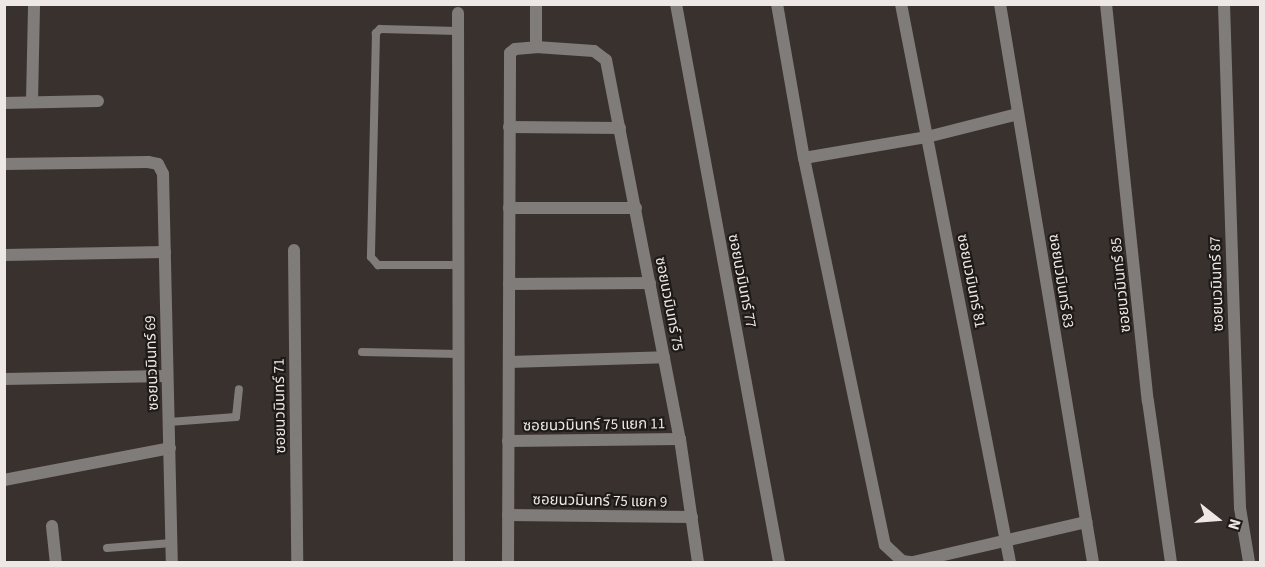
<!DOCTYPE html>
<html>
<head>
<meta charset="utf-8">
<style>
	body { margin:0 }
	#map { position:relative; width:1265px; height:567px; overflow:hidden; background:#39312e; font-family:"Source Sans 3","Noto Sans Thai",sans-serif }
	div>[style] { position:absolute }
	.service>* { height:8px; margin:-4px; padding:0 4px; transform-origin:4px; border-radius:4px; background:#807c7a }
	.minor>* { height:12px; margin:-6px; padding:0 6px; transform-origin:6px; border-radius:6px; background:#807c7a }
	span { translate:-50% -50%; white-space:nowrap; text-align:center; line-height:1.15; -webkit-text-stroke:4.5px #1e1a18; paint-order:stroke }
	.street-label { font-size:15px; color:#ede8e6 }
	.frame { position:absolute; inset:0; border:6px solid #ede8e6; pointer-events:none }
	.north { position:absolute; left:1187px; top:489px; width:60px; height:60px; -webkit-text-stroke:4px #1e1a18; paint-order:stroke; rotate:107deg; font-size:16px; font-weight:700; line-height:24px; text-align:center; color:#ede8e6 }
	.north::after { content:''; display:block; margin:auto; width:21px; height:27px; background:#ede8e6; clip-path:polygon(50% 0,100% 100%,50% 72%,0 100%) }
</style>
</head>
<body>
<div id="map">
	<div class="service">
		<i style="left:458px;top:31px;width:78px;rotate:-178.5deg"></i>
		<i style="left:380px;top:29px;width:6px;rotate:135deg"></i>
		<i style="left:376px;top:33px;width:224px;rotate:91.3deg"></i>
		<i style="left:371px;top:257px;width:11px;rotate:49deg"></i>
		<i style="left:378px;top:265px;width:80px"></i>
		<i style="left:362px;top:352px;width:97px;rotate:1.2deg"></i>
		<i style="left:169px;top:422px;width:67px;rotate:-4.3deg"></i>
		<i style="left:236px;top:417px;width:28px;rotate:-84deg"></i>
		<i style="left:107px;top:548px;width:65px;rotate:-4.4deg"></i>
	</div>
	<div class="minor">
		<i style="left:536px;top:4px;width:43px;rotate:90deg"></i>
		<i style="left:676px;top:4px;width:567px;rotate:79.54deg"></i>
		<i style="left:777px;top:4px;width:156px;rotate:80.1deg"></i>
		<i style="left:804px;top:158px;width:395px;rotate:78.2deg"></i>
		<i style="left:885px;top:545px;width:23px;rotate:43deg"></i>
		<i style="left:902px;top:561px;width:8px;rotate:7deg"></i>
		<i style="left:901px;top:4px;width:569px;rotate:78.95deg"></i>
		<i style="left:1000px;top:4px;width:566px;rotate:80.54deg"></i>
		<i style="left:1106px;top:4px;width:399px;rotate:84deg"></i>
		<i style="left:1148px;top:401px;width:163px;rotate:81.9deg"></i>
		<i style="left:1224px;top:4px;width:504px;rotate:88.18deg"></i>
		<i style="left:1240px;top:508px;width:55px;rotate:80.5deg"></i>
		<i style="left:458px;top:13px;width:549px;rotate:89.9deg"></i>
		<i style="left:32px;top:102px;width:98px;rotate:-88.8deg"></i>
		<i style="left:4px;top:103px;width:94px;rotate:-1.2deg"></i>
		<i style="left:509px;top:127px;width:111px;rotate:0.5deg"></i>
		<i style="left:804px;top:158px;width:125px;rotate:-9.7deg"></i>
		<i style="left:927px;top:137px;width:94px;rotate:-14.2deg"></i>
		<i style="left:4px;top:164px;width:144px;rotate:-0.8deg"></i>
		<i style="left:148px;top:162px;width:10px;rotate:11deg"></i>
		<i style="left:158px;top:164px;width:11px;rotate:63deg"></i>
		<i style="left:163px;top:174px;width:388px;rotate:88.7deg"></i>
		<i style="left:509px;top:208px;width:127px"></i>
		<i style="left:294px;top:250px;width:312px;rotate:89.4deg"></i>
		<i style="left:4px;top:255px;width:161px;rotate:-1.1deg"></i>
		<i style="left:509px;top:284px;width:141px;rotate:-0.4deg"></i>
		<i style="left:509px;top:362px;width:155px;rotate:-1.8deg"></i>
		<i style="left:4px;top:379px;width:162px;rotate:-1.1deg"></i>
		<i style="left:508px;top:441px;width:172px;rotate:-0.7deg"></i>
		<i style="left:4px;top:480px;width:169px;rotate:-10.9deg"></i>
		<i style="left:508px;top:515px;width:184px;rotate:0.6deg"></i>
		<i style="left:52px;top:526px;width:36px;rotate:84deg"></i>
		<i style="left:508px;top:562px;width:509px;rotate:-89.77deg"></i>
		<i style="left:510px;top:53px;width:6px;rotate:-39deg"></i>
		<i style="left:515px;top:49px;width:21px;rotate:-5deg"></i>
		<i style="left:536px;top:47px;width:58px;rotate:3.9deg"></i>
		<i style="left:594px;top:51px;width:15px;rotate:37deg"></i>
		<i style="left:606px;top:60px;width:386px;rotate:79deg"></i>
		<i style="left:680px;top:439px;width:124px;rotate:81.7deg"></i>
		<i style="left:913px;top:562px;width:178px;rotate:-13deg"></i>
	</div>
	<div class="street-label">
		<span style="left:742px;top:281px;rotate:79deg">ซอยนวมินทร์ 77</span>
		<span style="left:971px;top:281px;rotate:79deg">ซอยนวมินทร์ 81</span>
		<span style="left:1061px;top:281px;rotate:81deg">ซอยนวมินทร์ 83</span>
		<span style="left:1217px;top:284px;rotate:-92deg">ซอยนวมินทร์ 87</span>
		<span style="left:1121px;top:285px;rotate:-96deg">ซอยนวมินทร์ 85</span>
		<span style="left:669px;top:304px;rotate:79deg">ซอยนวมินทร์ 75</span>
		<span style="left:152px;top:363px;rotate:-92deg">ซอยนวมินทร์ 69</span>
		<span style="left:280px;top:406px;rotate:-91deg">ซอยนวมินทร์ 71</span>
		<span style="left:594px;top:425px;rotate:-1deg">ซอยนวมินทร์ 75 แยก 11</span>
		<span style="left:600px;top:501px;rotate:1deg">ซอยนวมินทร์ 75 แยก 9</span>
	</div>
	<div class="frame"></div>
	<div class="north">N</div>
</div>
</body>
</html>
